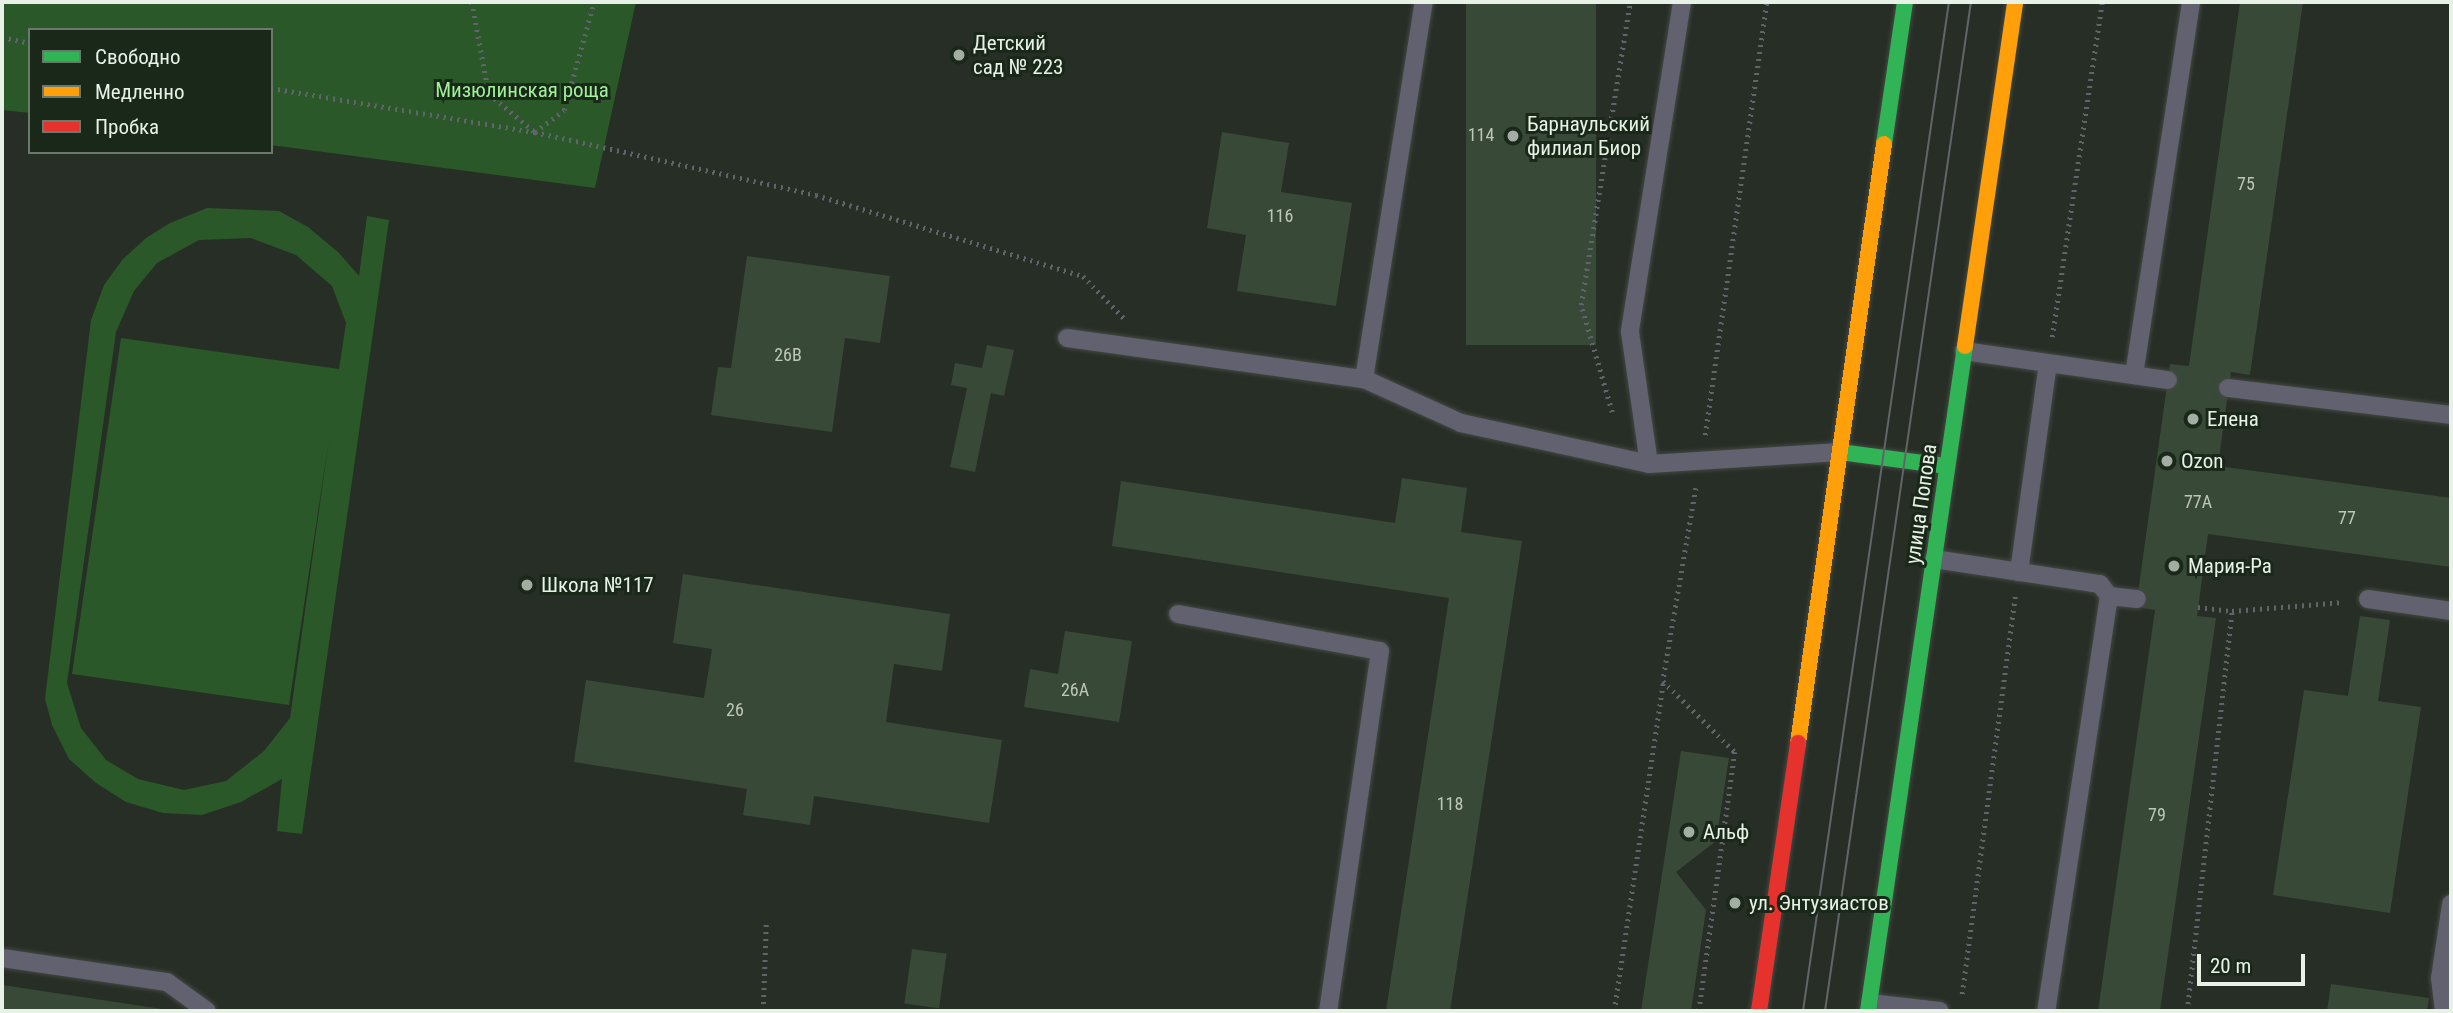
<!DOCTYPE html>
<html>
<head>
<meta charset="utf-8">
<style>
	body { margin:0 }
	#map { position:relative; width:2453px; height:1013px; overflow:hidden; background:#272e26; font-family:"Roboto Condensed",sans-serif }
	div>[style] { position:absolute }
	.green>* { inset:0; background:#2a5828 }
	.building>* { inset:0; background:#394938; transform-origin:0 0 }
	.path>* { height:4.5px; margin-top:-2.25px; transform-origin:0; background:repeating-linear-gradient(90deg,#62646b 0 2px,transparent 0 7px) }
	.roads { filter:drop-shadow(0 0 2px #434842) drop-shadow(0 0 2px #434842) }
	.lane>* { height:18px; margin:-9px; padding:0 9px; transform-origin:9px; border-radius:9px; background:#61616f }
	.fast>* { height:16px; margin:-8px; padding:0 8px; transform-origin:8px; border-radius:8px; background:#30b455 }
	.slow>* { height:16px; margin:-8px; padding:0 8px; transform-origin:8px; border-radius:8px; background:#ff9f0a }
	.jam>* { height:16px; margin:-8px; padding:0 8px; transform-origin:8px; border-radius:8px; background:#e5322d }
	.tram>* { height:2px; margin:-1px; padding:0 1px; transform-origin:1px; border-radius:1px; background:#626468 }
	.dots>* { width:19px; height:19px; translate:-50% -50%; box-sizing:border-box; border:4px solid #1a2819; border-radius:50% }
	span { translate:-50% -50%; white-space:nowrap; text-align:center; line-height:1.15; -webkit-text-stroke:6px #1a2819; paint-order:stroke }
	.number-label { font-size:18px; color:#bcc7ba }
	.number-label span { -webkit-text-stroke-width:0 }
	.poi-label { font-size:21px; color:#e7f1e6 }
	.left { translate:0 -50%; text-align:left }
	.park-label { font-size:21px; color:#9ef297 }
	.street-label { font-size:21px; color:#e7f1e6 }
	.frame { position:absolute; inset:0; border:4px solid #e7f1e6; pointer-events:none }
	.legend { position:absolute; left:28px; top:28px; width:245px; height:126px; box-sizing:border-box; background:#1a2819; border:2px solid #6c786b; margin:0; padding:9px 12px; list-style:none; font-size:21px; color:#e7f1e6 }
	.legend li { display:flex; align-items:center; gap:14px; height:35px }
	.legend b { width:35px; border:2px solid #6c786b }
	.scale { position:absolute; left:2197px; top:954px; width:108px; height:32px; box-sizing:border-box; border:4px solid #e7f1e6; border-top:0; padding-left:9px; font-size:21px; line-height:24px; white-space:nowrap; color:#e7f1e6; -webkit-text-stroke:5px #1a2819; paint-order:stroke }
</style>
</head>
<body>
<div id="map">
	<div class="green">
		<i style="clip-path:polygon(2px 2px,636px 2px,595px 188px,271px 145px,271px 30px,30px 30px,30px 113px,2px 110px)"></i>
		<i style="clip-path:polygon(evenodd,207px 208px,279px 211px,308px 227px,339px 253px,359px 276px,367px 216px,389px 220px,302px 834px,277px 831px,282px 779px,241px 802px,202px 815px,163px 813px,126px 802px,96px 783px,69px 759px,52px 725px,45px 699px,91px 320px,104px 285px,123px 259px,146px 238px,170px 223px,207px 208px,251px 238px,296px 255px,332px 286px,346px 323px,339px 369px,121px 338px,72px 674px,289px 705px,329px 439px,290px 718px,264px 751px,226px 781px,184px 790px,138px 779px,106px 760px,81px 728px,67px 683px,116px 332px,134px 291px,157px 263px,199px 240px,251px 238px)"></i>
	</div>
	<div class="building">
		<i style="left:1466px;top:2px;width:130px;height:343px"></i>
		<i style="clip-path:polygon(2240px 2px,2303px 2px,2250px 375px,2231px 372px,2218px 466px,2451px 498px,2451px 567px,2208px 534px,2197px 616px,2216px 618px,2160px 1011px,2098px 1011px,2155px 610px,2136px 607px,2170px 364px,2189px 366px)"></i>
		<i style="clip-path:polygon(1222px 132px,1289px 143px,1281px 192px,1352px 203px,1336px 306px,1237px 291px,1246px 235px,1207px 228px)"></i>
		<i style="clip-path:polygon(747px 256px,890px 276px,880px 343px,845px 338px,832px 432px,711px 415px,718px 367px,731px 368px)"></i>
		<i style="clip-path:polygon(987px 345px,1014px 350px,1004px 396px,991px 393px,975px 472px,950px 467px,967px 388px,951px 385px,955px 363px,982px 368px)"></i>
		<i style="clip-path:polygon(1402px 478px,1467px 488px,1461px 532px,1522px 541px,1450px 1011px,1386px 1011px,1449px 598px,1112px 546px,1121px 481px,1395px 523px)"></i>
		<i style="clip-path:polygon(683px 574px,950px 614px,942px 671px,894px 664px,886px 722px,1002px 740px,989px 823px,814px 796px,810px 825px,743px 815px,747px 789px,574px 762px,586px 680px,704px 698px,712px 649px,673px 643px)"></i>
		<i style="clip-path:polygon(2360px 616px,2390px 620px,2378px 701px,2421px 707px,2390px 913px,2273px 895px,2304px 690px,2348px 696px)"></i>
		<i style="clip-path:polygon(1065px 631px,1132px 641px,1119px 722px,1024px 707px,1030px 669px,1058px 674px)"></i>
		<i style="clip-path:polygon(1681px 751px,1729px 758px,1716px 841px,1676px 872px,1706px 910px,1691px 1011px,1641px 1011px)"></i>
		<i style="left:912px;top:949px;width:35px;height:55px;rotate:8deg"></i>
		<i style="clip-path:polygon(2331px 984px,2429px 998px,2427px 1011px,2327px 1011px)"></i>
		<i style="clip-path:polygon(2px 985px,162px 1009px,161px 1011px,2px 1011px)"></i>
	</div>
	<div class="path">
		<i style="left:472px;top:2px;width:94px;rotate:79.5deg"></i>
		<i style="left:489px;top:94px;width:60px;rotate:39.6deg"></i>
		<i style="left:535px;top:132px;width:36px;rotate:-37deg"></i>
		<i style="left:564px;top:110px;width:112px;rotate:-74.5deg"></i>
		<i style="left:2px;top:37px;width:29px;rotate:12deg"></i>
		<i style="left:271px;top:88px;width:268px;rotate:9.5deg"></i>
		<i style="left:535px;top:132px;width:288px;rotate:12.6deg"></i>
		<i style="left:816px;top:195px;width:279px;rotate:16.9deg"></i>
		<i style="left:1083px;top:276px;width:59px;rotate:45.7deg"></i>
		<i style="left:2052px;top:337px;width:339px;rotate:-81.5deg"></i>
		<i style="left:1612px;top:412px;width:111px;rotate:-106.2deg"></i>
		<i style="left:1581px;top:305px;width:307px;rotate:-80.8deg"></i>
		<i style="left:1705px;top:435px;width:437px;rotate:-81.9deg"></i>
		<i style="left:1696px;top:488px;width:196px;rotate:99.7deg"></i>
		<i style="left:1663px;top:681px;width:101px;rotate:44.6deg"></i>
		<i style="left:1735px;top:752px;width:261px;rotate:97.9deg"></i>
		<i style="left:2198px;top:607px;width:34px;rotate:7deg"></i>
		<i style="left:2232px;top:611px;width:111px;rotate:-4.6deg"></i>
		<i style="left:1962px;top:994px;width:401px;rotate:-82.4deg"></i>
		<i style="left:763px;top:1011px;width:87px;rotate:-88deg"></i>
		<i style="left:1614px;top:1011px;width:333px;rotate:-81.5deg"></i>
		<i style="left:2187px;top:1011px;width:403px;rotate:-83.6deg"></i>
	</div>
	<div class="roads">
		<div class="lane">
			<i style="left:1682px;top:2px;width:334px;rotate:99deg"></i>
			<i style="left:1630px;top:332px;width:133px;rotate:81.8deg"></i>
			<i style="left:1649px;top:464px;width:191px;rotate:-3.6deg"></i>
			<i style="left:1067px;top:338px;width:300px;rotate:7.9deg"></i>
			<i style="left:1364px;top:379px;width:107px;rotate:24.4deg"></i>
			<i style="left:1461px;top:423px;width:192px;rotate:12.3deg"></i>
			<i style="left:1964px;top:351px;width:206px;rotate:8.1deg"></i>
			<i style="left:2134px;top:375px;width:377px;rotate:-81.3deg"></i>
			<i style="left:1364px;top:379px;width:382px;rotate:-81deg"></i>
			<i style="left:2228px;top:388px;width:225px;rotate:6.9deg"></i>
			<i style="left:1934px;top:559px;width:168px;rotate:8.6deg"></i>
			<i style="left:2100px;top:584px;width:15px;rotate:53deg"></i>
			<i style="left:2109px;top:596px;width:420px;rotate:98.6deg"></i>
			<i style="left:2019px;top:572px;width:210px;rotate:-82.1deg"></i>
			<i style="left:2109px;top:596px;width:28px;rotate:6deg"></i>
			<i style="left:2368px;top:599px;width:84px;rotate:8.2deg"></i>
			<i style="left:1178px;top:614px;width:205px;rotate:10.4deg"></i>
			<i style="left:1380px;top:651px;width:364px;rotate:98.2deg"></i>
			<i style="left:2px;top:958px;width:167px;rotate:8.3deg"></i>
			<i style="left:167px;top:982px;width:49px;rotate:35.9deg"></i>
			<i style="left:1870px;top:1003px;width:70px;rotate:6.5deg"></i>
			<i style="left:2444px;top:1011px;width:33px;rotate:-97deg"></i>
			<i style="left:2440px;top:978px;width:75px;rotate:-81.5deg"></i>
		</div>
		<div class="fast">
			<i style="left:1884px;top:144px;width:144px;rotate:-81.6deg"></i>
			<i style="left:1840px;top:452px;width:108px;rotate:7.5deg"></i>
			<i style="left:1868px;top:1011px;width:672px;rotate:-81.7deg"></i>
		</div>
		<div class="slow">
			<i style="left:1965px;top:346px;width:348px;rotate:-81.7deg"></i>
			<i style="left:1798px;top:743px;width:605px;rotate:-81.83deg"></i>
		</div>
		<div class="jam">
			<i style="left:1759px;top:1011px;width:271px;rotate:-81.7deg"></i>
		</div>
	</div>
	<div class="tram">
		<i style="left:1803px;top:1011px;width:1020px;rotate:-81.77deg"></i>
		<i style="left:1825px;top:1011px;width:1020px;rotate:-81.77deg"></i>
	</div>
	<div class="dots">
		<i style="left:959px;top:55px;background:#a4ada3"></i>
		<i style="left:1513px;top:136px;background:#a4ada3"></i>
		<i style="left:2193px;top:419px;background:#a4ada3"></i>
		<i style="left:2167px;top:461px;background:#a4ada3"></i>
		<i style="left:2174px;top:566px;background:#a4ada3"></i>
		<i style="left:527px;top:585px;background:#a4ada3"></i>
		<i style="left:1689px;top:832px;background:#a4ada3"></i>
		<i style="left:1735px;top:903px;background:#a4ada3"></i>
	</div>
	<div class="number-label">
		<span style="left:1481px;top:135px">114</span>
		<span style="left:2246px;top:184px">75</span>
		<span style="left:1280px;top:216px">116</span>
		<span style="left:788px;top:355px">26В</span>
		<span style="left:2198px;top:502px">77А</span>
		<span style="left:2347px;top:518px">77</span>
		<span style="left:1075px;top:690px">26А</span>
		<span style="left:735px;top:710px">26</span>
		<span style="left:1450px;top:804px">118</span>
		<span style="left:2157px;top:815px">79</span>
	</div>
	<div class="poi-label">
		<span class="left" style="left:973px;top:55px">Детский<br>сад № 223</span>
		<span class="left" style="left:1527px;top:136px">Барнаульский<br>филиал Биор</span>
		<span class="left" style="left:2207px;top:419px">Елена</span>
		<span class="left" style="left:2181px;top:461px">Ozon</span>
		<span class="left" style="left:2188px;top:566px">Мария-Ра</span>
		<span class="left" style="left:541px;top:585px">Школа №117</span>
		<span class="left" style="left:1703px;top:832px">Альф</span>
		<span class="left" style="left:1749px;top:903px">ул. Энтузиастов</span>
	</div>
	<div class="park-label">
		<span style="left:522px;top:90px">Мизюлинская роща</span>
	</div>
	<div class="street-label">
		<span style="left:1921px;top:504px;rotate:-82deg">улица Попова</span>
	</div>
	<div class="frame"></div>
	<ul class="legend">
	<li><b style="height:9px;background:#30b455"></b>Свободно</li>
	<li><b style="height:9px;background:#ff9f0a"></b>Медленно</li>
	<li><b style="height:9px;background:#e5322d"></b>Пробка</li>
	</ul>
	<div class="scale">20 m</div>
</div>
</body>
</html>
